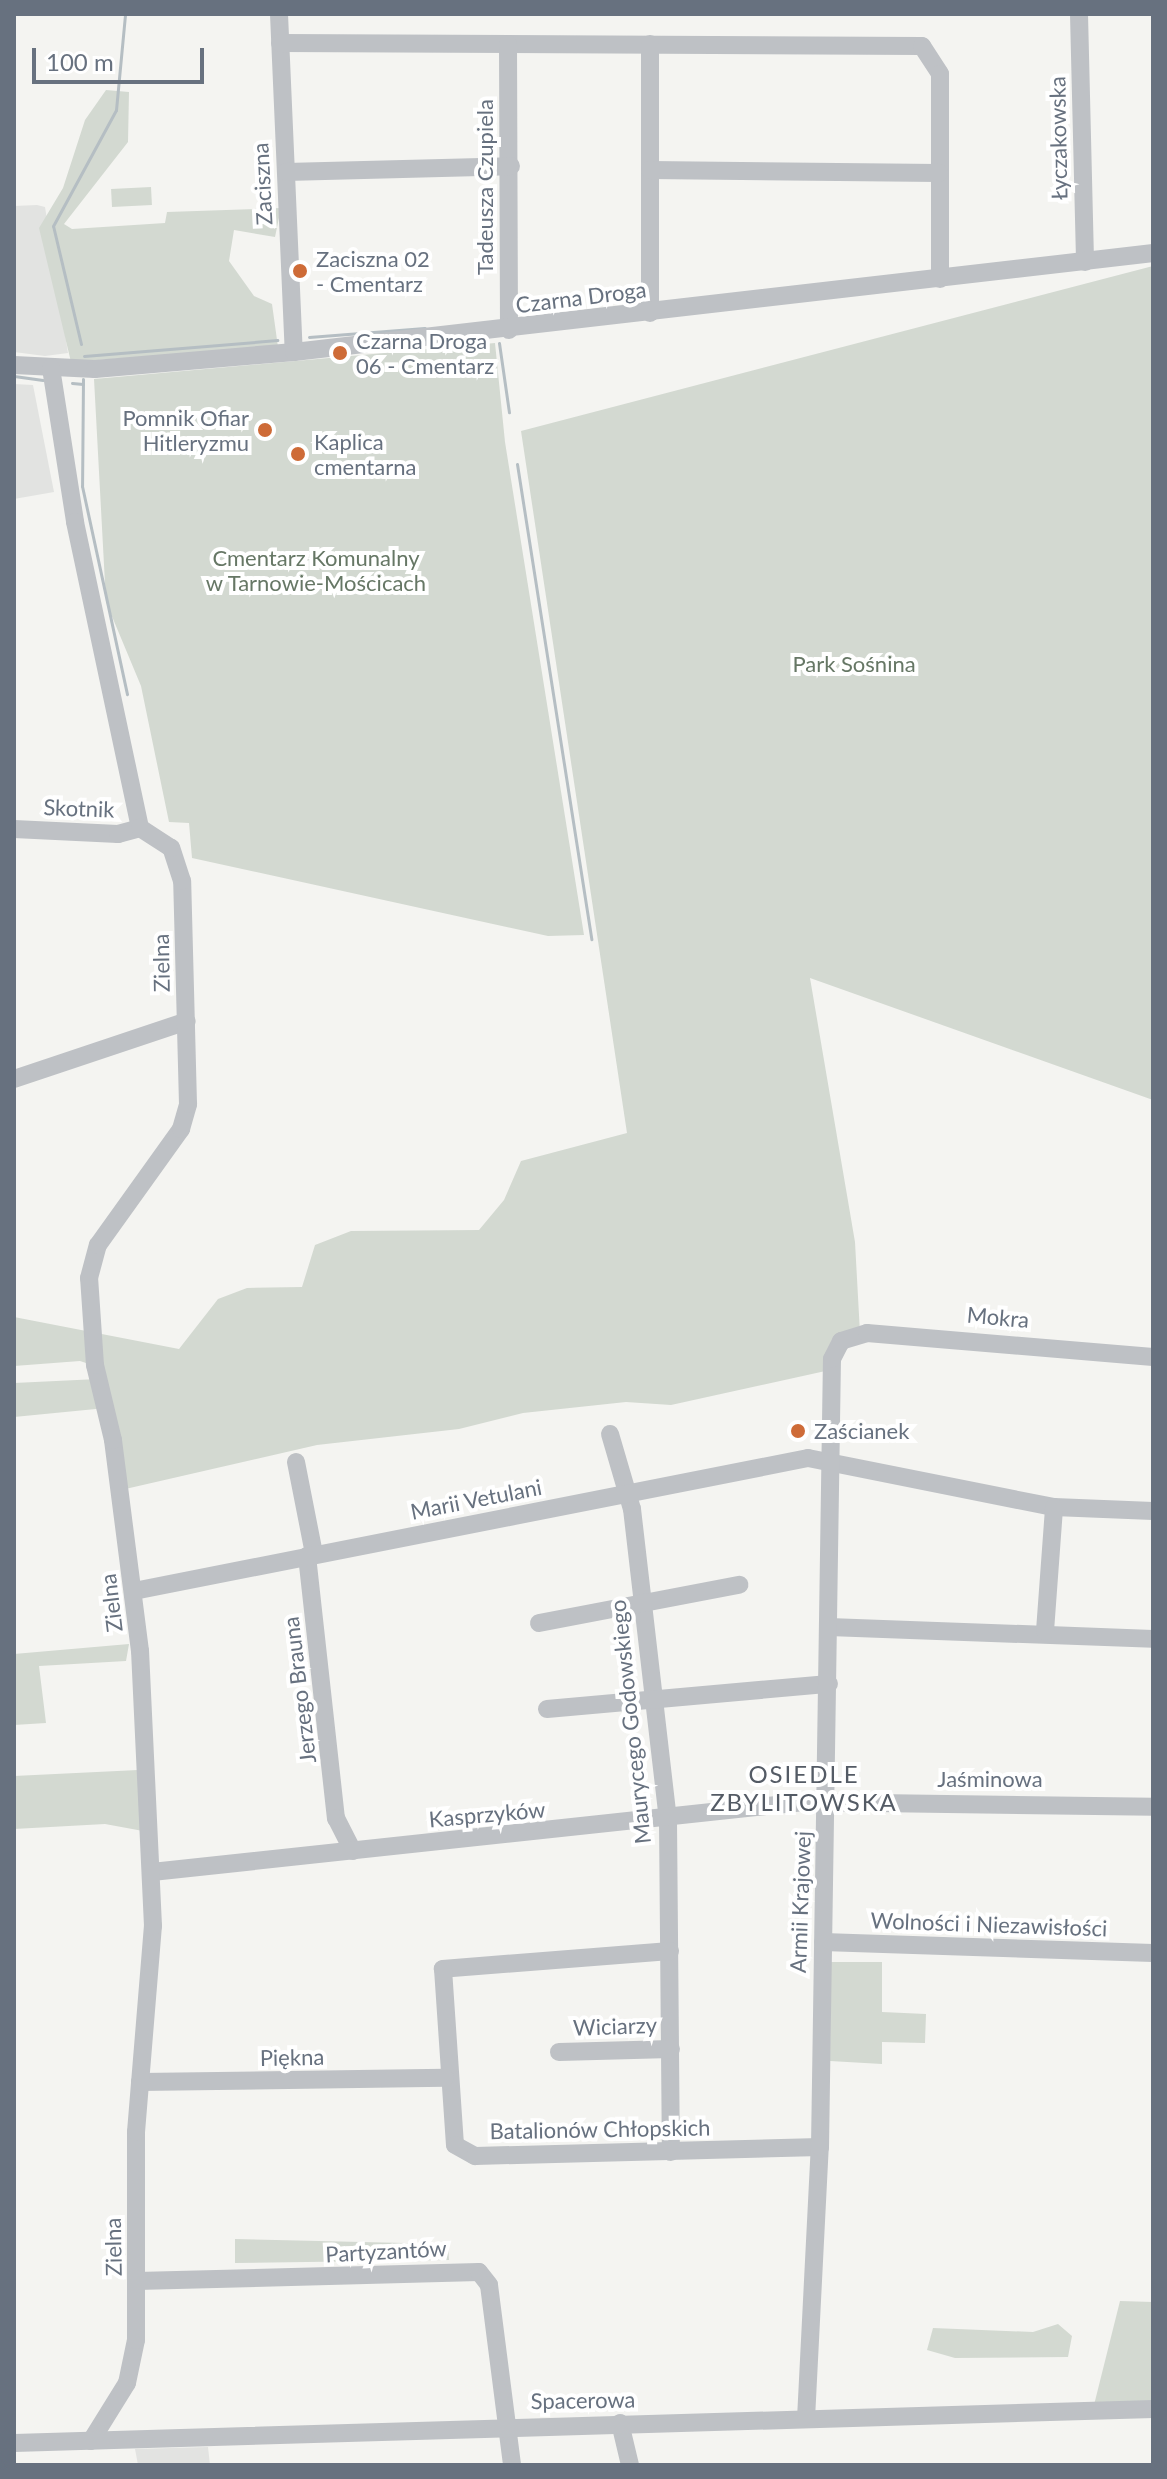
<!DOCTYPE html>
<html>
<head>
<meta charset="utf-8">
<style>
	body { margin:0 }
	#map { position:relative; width:1167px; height:2479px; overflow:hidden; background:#f4f4f1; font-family:Lato,sans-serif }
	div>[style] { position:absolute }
	.built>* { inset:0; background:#e2e3e1 }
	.green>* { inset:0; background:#d3d9d1; transform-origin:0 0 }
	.stream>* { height:3px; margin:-1.5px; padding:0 1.5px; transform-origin:1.5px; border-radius:1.5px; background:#b5bec3 }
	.minor>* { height:18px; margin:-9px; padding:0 9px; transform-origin:9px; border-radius:9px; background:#bec1c5 }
	.dots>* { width:22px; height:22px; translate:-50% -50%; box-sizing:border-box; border:4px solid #fff; border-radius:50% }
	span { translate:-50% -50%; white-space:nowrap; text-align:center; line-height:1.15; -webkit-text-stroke:8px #fff; paint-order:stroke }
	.street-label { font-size:22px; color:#67717f }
	.poi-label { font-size:22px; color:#67717f }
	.left { translate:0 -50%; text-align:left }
	.right { translate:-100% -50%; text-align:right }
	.park-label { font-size:22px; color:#667765 }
	.neighbourhood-label { font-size:24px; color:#545b65; letter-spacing:2px }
	.frame { position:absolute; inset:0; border:16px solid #67717f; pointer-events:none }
	.scale { position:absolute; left:32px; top:48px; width:172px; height:36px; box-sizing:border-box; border:4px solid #67717f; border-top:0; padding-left:10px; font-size:24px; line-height:28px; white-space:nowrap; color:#67717f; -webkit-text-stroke:6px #fff; paint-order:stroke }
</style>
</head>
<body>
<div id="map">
	<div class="built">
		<i style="clip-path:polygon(37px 205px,45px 207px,68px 353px,45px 356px,14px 352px,14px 206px)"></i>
		<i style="clip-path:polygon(14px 384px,33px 385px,54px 492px,14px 499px)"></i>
		<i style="clip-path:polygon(208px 2447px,210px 2465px,138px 2465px,135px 2449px)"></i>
	</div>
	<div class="green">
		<i style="clip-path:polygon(106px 90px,129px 92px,128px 142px,64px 224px,72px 229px,165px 223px,167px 212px,281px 208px,275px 237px,234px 230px,229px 261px,254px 296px,272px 304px,278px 347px,71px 362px,39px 228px,63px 188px,85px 120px)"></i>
		<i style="left:151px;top:187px;width:18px;height:40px;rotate:87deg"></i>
		<i style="clip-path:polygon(1153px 266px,1153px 1100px,810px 978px,855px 1242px,860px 1333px,830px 1370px,671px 1405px,626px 1402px,523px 1413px,459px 1429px,317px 1445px,121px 1490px,106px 1408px,14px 1417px,14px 1383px,98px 1379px,95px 1366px,80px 1361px,14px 1366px,14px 1317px,179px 1349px,218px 1299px,247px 1288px,302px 1287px,315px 1245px,351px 1231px,479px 1230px,504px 1200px,521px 1161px,627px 1133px,521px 431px)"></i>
		<i style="clip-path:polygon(495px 343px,505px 442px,584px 935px,548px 936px,192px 858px,189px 823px,169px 822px,141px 686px,106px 602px,94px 379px)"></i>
		<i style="clip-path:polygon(129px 1644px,126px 1661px,39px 1666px,46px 1723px,14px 1725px,14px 1654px)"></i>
		<i style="clip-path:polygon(138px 1770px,143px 1831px,105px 1824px,14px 1829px,14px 1776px)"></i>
		<i style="clip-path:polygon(831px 1962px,882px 1962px,882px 2012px,926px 2014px,925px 2043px,882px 2042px,882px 2064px,830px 2061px)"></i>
		<i style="clip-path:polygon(235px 2239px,448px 2244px,449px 2260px,235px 2263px)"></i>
		<i style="clip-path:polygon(1120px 2301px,1153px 2302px,1153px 2402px,1094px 2405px)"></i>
		<i style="clip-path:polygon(1058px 2324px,1072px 2336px,1068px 2357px,955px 2358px,927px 2350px,933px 2328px,1033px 2332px)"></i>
	</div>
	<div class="stream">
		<i style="left:309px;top:337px;width:116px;rotate:-4.4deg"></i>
		<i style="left:499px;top:343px;width:70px;rotate:81.8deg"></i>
		<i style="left:81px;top:344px;width:121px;rotate:-103.3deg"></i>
		<i style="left:53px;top:226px;width:132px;rotate:-61.5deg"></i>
		<i style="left:116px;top:110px;width:96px;rotate:-84.6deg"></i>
		<i style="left:84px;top:356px;width:194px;rotate:-4.7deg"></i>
		<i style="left:14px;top:376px;width:29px;rotate:8deg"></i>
		<i style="left:83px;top:379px;width:107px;rotate:90.5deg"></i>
		<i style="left:82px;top:486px;width:213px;rotate:77.8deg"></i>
		<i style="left:72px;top:383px;width:11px;rotate:5deg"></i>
		<i style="left:517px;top:464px;width:481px;rotate:81.1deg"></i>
	</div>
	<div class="minor">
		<i style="left:279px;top:14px;width:338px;rotate:87.5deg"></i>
		<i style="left:1079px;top:14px;width:248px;rotate:88.6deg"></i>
		<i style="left:280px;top:43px;width:642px;rotate:0.27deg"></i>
		<i style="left:922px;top:46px;width:33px;rotate:57deg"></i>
		<i style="left:940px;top:74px;width:205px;rotate:90deg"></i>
		<i style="left:508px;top:44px;width:286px;rotate:89.8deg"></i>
		<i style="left:650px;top:44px;width:269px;rotate:90deg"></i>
		<i style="left:650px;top:170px;width:289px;rotate:0.6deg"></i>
		<i style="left:286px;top:172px;width:225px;rotate:-1.5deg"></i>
		<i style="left:14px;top:365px;width:81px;rotate:2.8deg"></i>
		<i style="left:95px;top:369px;width:200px;rotate:-4.9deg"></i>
		<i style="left:294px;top:352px;width:865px;rotate:-6.57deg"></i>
		<i style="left:51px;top:368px;width:156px;rotate:81.1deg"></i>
		<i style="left:75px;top:522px;width:313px;rotate:78deg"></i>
		<i style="left:14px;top:829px;width:104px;rotate:2.8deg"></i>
		<i style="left:118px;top:834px;width:23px;rotate:-15deg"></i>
		<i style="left:14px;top:1079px;width:182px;rotate:-18.5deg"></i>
		<i style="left:610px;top:1434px;width:78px;rotate:73.7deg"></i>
		<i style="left:632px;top:1509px;width:314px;rotate:83.4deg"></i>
		<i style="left:668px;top:1821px;width:331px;rotate:89.5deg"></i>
		<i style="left:296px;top:1462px;width:94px;rotate:78.9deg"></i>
		<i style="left:307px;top:1556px;width:264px;rotate:83.7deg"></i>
		<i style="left:336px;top:1818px;width:37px;rotate:63deg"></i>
		<i style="left:134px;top:1591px;width:687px;rotate:-11.16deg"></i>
		<i style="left:808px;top:1458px;width:251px;rotate:11.3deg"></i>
		<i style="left:1054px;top:1507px;width:99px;rotate:2.3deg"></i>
		<i style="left:539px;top:1623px;width:204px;rotate:-10.8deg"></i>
		<i style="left:829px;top:1627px;width:324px;rotate:2.1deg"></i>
		<i style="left:1045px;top:1631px;width:124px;rotate:-85.8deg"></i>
		<i style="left:547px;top:1709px;width:283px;rotate:-5.1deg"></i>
		<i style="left:152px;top:1872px;width:656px;rotate:-6.13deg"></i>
		<i style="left:804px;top:1802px;width:349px;rotate:0.8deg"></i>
		<i style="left:823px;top:1942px;width:330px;rotate:1.9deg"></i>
		<i style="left:670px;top:1951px;width:228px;rotate:175.5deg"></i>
		<i style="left:443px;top:1969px;width:176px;rotate:86.1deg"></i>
		<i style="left:455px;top:2145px;width:23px;rotate:29deg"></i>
		<i style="left:475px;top:2156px;width:345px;rotate:-1.5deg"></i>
		<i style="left:559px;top:2052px;width:112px;rotate:-1.5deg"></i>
		<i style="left:140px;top:2082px;width:305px;rotate:-0.8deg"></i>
		<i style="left:137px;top:2281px;width:342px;rotate:-1.5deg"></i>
		<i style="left:479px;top:2272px;width:16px;rotate:52deg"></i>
		<i style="left:489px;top:2285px;width:181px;rotate:82.7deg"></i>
		<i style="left:806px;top:2419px;width:272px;rotate:-87.1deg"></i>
		<i style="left:820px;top:2147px;width:788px;rotate:-89.13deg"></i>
		<i style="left:832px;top:1359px;width:20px;rotate:-63deg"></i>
		<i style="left:841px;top:1341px;width:27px;rotate:-17deg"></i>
		<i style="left:867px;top:1333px;width:287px;rotate:4.8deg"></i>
		<i style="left:620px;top:2423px;width:43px;rotate:76.6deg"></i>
		<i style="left:91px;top:2441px;width:68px;rotate:-58.2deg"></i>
		<i style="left:127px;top:2383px;width:44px;rotate:-78.2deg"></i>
		<i style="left:136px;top:2340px;width:208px;rotate:-90deg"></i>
		<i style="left:136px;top:2132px;width:207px;rotate:-85.3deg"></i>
		<i style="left:153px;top:1926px;width:275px;rotate:-92.7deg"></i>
		<i style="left:140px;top:1651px;width:213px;rotate:-97.3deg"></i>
		<i style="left:113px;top:1440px;width:77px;rotate:-103.5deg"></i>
		<i style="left:95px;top:1365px;width:87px;rotate:-93.9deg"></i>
		<i style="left:89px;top:1278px;width:34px;rotate:-75deg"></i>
		<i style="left:98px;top:1245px;width:143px;rotate:-54.4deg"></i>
		<i style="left:181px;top:1129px;width:26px;rotate:-74deg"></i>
		<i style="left:188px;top:1104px;width:223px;rotate:-91.5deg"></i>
		<i style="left:182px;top:881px;width:35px;rotate:-108deg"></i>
		<i style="left:171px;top:848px;width:37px;rotate:-147deg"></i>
		<i style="left:14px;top:2443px;width:1140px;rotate:-1.71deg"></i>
	</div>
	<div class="dots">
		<i style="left:300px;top:271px;background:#ce6b37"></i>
		<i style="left:340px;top:353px;background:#ce6b37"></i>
		<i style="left:265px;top:430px;background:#ce6b37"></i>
		<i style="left:298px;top:454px;background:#ce6b37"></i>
		<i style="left:798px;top:1431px;background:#ce6b37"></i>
	</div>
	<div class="street-label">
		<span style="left:1058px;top:138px;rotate:-91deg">Łyczakowska</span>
		<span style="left:262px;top:184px;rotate:-93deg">Zaciszna</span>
		<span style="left:485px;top:187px;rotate:-90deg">Tadeusza Czupiela</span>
		<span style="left:581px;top:297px;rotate:-7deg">Czarna Droga</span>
		<span style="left:79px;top:808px;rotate:2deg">Skotnik</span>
		<span style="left:161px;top:963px;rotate:-91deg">Zielna</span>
		<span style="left:998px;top:1317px;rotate:5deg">Mokra</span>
		<span style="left:476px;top:1499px;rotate:-11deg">Marii Vetulani</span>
		<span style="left:111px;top:1603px;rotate:-97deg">Zielna</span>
		<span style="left:299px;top:1690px;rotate:-97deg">Jerzego Brauna</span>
		<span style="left:630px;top:1722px;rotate:-96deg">Maurycego Godowskiego</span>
		<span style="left:990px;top:1779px">Jaśminowa</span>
		<span style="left:487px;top:1814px;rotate:-5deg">Kasprzyków</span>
		<span style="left:800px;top:1902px;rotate:-88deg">Armii Krajowej</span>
		<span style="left:989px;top:1924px;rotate:2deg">Wolności i Niezawisłości</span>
		<span style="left:615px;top:2026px;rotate:-2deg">Wiciarzy</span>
		<span style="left:292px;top:2057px;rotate:-1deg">Piękna</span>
		<span style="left:600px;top:2129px;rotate:-1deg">Batalionów Chłopskich</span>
		<span style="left:113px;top:2247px;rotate:-91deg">Zielna</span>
		<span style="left:386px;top:2251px;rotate:-3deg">Partyzantów</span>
		<span style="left:583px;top:2400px;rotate:-1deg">Spacerowa</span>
	</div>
	<div class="poi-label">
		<span class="left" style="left:316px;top:271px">Zaciszna 02<br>- Cmentarz</span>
		<span class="left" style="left:356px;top:353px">Czarna Droga<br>06 - Cmentarz</span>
		<span class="right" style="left:249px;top:430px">Pomnik Ofiar<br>Hitleryzmu</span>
		<span class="left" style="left:314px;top:454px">Kaplica<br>cmentarna</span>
		<span class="left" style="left:814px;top:1431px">Zaścianek</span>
	</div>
	<div class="park-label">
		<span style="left:316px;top:570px">Cmentarz Komunalny<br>w Tarnowie-Mościcach</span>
		<span style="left:854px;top:664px">Park Sośnina</span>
	</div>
	<div class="neighbourhood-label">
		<span style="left:804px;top:1788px">OSIEDLE<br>ZBYLITOWSKA</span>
	</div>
	<div class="frame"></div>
	<div class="scale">100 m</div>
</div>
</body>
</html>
